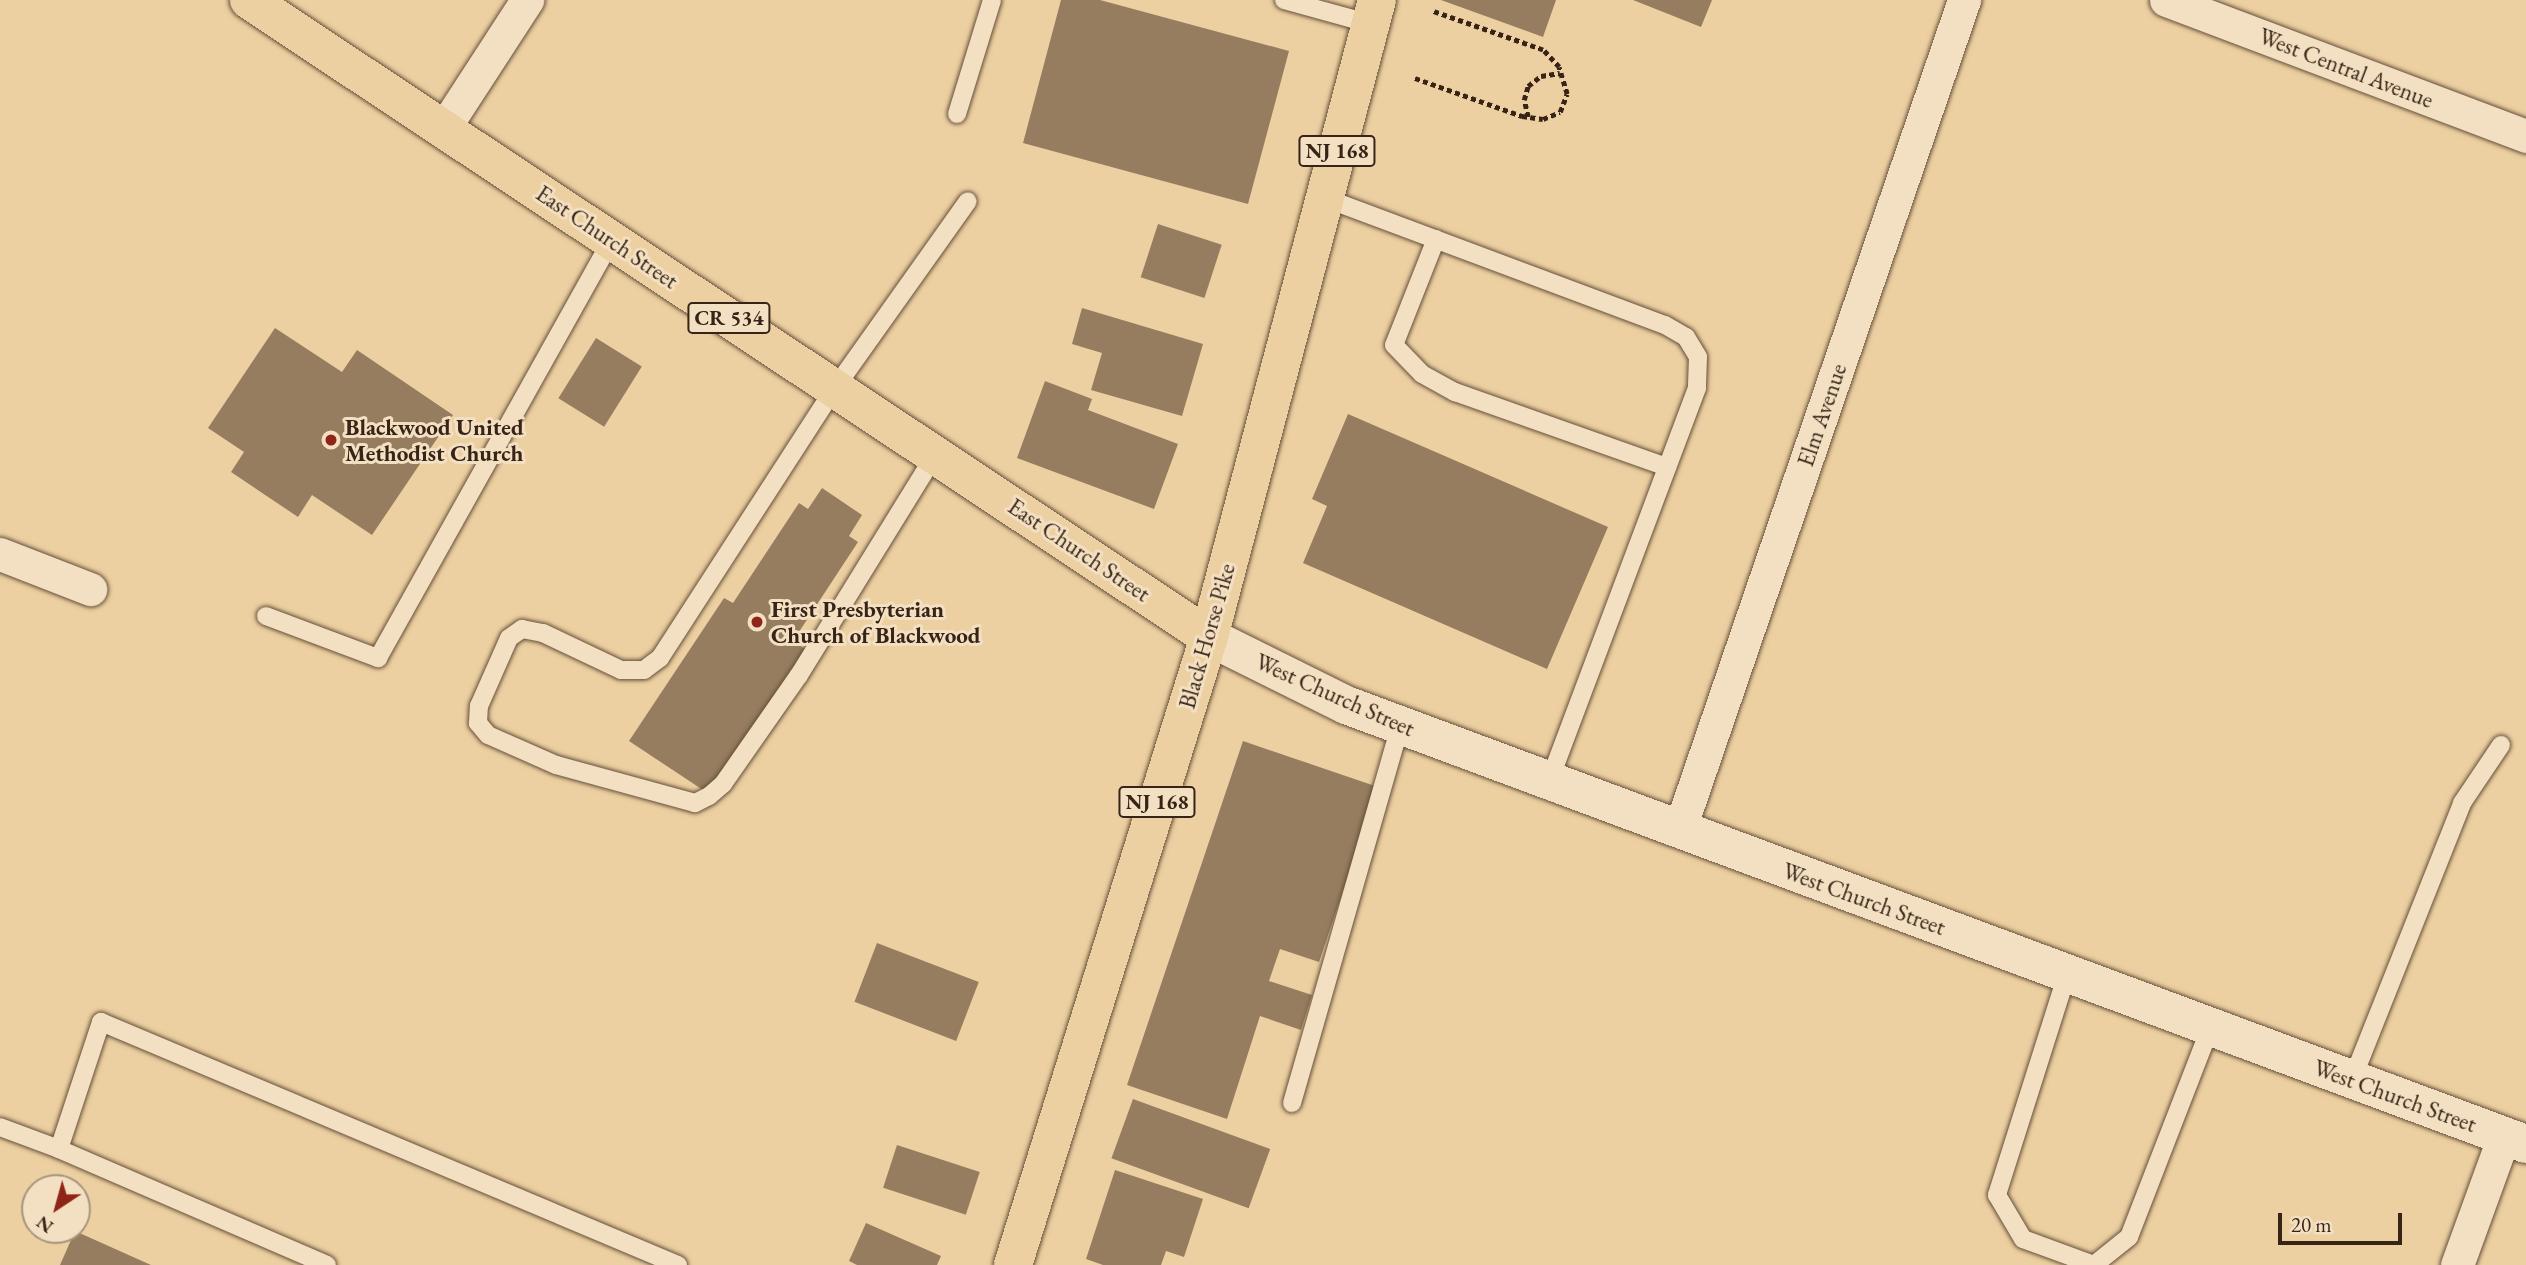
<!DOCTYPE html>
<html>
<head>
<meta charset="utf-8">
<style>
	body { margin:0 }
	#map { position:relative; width:2526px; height:1265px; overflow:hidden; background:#edd0a1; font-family:"EB Garamond",serif }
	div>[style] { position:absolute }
	.building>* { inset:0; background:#967d5f; transform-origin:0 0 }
	.path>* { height:4.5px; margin-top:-2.25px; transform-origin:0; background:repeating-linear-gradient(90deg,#382417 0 5px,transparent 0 8.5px) }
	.roads { filter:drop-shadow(0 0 2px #654f3a) drop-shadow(0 0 2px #654f3a) }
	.service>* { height:18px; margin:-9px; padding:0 9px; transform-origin:9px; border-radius:9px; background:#f3e0c2 }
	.minor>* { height:33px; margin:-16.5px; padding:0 16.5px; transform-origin:16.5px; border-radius:16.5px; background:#f3e0c2 }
	.secondary>* { height:38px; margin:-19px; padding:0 19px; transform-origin:19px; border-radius:19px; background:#f3e0c2 }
	.primary>* { height:38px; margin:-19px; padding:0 19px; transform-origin:19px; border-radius:19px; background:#edd0a1 }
	.dots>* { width:19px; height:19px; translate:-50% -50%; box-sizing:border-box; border:4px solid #f3e0c2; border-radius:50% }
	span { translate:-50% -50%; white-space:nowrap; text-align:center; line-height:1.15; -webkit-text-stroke:6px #f3e0c2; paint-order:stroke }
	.shield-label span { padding:2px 5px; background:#f3e0c2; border:2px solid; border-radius:5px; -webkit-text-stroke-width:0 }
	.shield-label { font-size:21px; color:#382417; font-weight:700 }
	.street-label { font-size:23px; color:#382417 }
	.poi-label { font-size:23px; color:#382417; font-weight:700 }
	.left { translate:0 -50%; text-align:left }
	.north { position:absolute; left:21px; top:1174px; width:70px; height:70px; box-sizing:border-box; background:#f3e0c2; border:2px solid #a8957e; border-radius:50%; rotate:216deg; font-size:19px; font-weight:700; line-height:28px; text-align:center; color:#382417 }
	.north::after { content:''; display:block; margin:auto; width:24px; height:32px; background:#8f2418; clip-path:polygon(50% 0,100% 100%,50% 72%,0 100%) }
	.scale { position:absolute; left:2278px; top:1213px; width:124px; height:32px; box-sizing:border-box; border:4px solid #382417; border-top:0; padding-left:9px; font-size:21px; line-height:24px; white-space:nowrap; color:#382417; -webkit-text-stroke:5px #f3e0c2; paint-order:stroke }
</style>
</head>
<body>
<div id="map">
	<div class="building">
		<i style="clip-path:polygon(1061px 0,1100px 0,1289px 51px,1248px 204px,1023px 143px)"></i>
		<i style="clip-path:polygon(1441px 0,1556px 0,1543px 37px)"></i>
		<i style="clip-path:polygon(1633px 0,1712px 0,1701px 27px)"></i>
		<i style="left:1158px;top:224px;width:67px;height:56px;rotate:18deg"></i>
		<i style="clip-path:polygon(1082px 308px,1203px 344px,1182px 416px,1091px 390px,1102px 353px,1072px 344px)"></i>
		<i style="clip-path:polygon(275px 328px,342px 372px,357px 350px,453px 415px,372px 535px,312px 495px,298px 517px,231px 472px,244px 452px,208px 428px)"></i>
		<i style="left:596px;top:338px;width:54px;height:71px;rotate:32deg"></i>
		<i style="clip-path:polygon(1045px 381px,1092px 399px,1088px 410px,1178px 444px,1154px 509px,1017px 458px)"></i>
		<i style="clip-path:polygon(1348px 414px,1608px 527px,1547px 669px,1303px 563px,1327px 506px,1312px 499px)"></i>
		<i style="clip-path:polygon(822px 488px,862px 515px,849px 536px,858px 542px,793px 641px,805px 649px,709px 794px,629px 741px,724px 598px,733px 603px,799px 503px,808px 509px)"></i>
		<i style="clip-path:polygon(1243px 741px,1378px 787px,1319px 962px,1280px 949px,1269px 981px,1312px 995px,1301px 1030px,1260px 1016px,1227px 1119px,1127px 1085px)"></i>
		<i style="left:877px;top:943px;width:109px;height:63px;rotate:21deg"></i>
		<i style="left:1133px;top:1099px;width:146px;height:63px;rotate:20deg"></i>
		<i style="left:897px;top:1145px;width:87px;height:45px;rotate:18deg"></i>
		<i style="clip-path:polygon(1115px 1170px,1203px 1199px,1184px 1257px,1166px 1251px,1161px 1265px,1103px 1265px,1086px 1259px)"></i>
		<i style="clip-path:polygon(866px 1223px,941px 1256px,937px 1265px,857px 1265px,849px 1261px)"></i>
		<i style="clip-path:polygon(75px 1231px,151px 1265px,60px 1265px)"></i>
	</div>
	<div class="path">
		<i style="left:1415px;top:78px;width:114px;rotate:19.6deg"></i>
		<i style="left:1522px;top:116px;width:21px;rotate:8deg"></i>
		<i style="left:1543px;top:119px;width:18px;rotate:-22deg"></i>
		<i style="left:1560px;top:112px;width:19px;rotate:-69deg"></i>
		<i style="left:1567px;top:94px;width:28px;rotate:-107deg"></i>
		<i style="left:1559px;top:67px;width:23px;rotate:-133deg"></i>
		<i style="left:1543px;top:50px;width:118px;rotate:-160.6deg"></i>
		<i style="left:1528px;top:117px;width:17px;rotate:-103deg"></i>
		<i style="left:1524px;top:100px;width:15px;rotate:-74deg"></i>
		<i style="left:1528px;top:86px;width:16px;rotate:-38deg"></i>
		<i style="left:1541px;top:76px;width:19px;rotate:-9deg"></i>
	</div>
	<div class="roads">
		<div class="service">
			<i style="left:1284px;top:0;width:90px;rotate:15.4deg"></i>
			<i style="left:957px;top:114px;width:119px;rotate:-72.9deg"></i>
			<i style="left:1325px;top:198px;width:363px;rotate:20.5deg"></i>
			<i style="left:1665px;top:325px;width:24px;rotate:30deg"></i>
			<i style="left:1686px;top:337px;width:23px;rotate:59deg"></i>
			<i style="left:1698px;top:357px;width:31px;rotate:92deg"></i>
			<i style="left:1697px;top:388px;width:421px;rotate:110.6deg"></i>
			<i style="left:1436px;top:239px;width:114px;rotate:111.6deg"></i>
			<i style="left:1394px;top:345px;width:40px;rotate:46deg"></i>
			<i style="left:1422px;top:374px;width:38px;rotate:29deg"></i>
			<i style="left:1455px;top:392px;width:225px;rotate:19.5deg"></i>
			<i style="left:935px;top:455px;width:259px;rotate:121.7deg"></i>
			<i style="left:799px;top:675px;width:133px;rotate:124.9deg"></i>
			<i style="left:723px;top:784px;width:18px;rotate:139deg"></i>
			<i style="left:709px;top:796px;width:16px;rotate:153deg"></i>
			<i style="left:695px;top:803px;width:144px;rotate:-164.7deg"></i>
			<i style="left:556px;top:765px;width:74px;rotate:-156.2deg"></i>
			<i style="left:488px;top:735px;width:16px;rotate:-130deg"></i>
			<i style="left:478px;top:723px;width:17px;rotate:-87deg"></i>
			<i style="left:479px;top:706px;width:74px;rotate:-66.2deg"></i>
			<i style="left:509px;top:638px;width:16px;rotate:-35deg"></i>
			<i style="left:522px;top:629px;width:21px;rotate:11deg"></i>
			<i style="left:543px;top:633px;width:86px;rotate:25.4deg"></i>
			<i style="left:621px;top:670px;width:23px"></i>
			<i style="left:644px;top:670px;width:20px;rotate:-37deg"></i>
			<i style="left:660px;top:658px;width:322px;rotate:-57.1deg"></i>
			<i style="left:835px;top:388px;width:229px;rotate:-54.6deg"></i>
			<i style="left:266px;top:616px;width:120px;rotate:20.6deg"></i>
			<i style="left:378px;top:658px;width:479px;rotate:-60.8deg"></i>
			<i style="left:2067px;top:974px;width:232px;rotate:107.6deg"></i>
			<i style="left:1997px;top:1195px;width:51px;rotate:59.4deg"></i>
			<i style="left:2023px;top:1239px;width:76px;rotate:20.1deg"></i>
			<i style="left:2094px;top:1265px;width:45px;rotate:-38.7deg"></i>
			<i style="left:2129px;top:1237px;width:224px;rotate:-68.8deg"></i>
			<i style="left:2352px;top:1080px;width:298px;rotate:-68.3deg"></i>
			<i style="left:2462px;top:803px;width:70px;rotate:-56.1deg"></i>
			<i style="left:1292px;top:1103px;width:392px;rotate:-74deg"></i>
			<i style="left:0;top:1127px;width:63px;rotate:20.4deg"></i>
			<i style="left:327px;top:1265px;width:292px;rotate:-156.6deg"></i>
			<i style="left:59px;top:1149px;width:134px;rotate:-71.7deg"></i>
			<i style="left:101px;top:1022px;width:626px;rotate:22.84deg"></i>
		</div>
		<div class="minor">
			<i style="left:2166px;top:0;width:385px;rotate:20.7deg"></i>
			<i style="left:444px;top:128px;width:153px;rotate:-57deg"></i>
			<i style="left:0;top:554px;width:97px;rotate:21.3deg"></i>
			<i style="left:1679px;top:831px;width:879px;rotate:-71.07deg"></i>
			<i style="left:2457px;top:1265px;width:137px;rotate:-70deg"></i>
		</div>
		<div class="secondary">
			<i style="left:1209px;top:637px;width:153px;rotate:26.4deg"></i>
			<i style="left:1346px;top:705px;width:1259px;rotate:20.41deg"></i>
		</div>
		<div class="primary">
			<i style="left:249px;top:0;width:1152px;rotate:33.57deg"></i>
			<i style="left:1013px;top:1265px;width:658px;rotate:-72.67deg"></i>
			<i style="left:1209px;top:637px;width:659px;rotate:-75.23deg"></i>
		</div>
	</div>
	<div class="dots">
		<i style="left:331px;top:440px;background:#8f2418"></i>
		<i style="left:757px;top:622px;background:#8f2418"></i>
	</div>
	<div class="shield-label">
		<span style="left:1337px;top:151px">NJ 168</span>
		<span style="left:729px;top:318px">CR 534</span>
		<span style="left:1157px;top:802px">NJ 168</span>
	</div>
	<div class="street-label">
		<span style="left:2346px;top:68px;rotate:21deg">West Central Avenue</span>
		<span style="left:607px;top:237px;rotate:34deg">East Church Street</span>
		<span style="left:1822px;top:415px;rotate:-71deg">Elm Avenue</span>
		<span style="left:1079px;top:550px;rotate:34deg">East Church Street</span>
		<span style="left:1207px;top:636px;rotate:-74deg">Black Horse Pike</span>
		<span style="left:1335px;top:695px;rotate:24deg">West Church Street</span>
		<span style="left:1864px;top:899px;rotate:20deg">West Church Street</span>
		<span style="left:2395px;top:1096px;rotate:20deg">West Church Street</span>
	</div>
	<div class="poi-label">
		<span class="left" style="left:345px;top:440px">Blackwood United<br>Methodist Church</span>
		<span class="left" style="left:771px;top:622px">First Presbyterian<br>Church of Blackwood</span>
	</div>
	<div class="north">N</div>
	<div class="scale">20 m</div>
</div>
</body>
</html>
